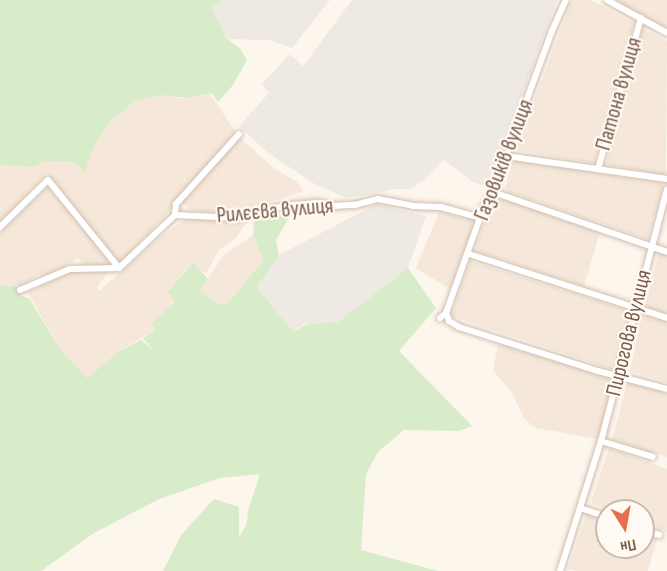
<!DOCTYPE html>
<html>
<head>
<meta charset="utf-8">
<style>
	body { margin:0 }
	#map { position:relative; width:667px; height:571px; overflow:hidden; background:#fdf6ec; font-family:"Sofia Sans Condensed",sans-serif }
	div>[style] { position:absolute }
	.residential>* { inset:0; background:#f5e8da }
	.industrial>* { inset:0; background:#efe9e4 }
	.green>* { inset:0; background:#d8ecc9 }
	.roads { filter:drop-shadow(0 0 2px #d1beb0) drop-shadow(0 0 2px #d1beb0) }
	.minor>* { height:6px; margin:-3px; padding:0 3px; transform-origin:3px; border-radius:3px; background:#fff }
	span { translate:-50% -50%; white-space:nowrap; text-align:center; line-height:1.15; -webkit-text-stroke:4.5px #fffaf3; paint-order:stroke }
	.street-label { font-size:22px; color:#7a5c4d }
	.north { position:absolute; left:595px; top:499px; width:60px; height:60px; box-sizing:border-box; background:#fffaf3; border:2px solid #cabbb1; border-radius:50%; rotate:169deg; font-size:16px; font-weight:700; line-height:24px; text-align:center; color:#7a5c4d }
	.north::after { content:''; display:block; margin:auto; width:21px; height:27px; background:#e76f51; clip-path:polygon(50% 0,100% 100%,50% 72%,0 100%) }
</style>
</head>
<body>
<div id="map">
	<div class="residential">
		<i style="clip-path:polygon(572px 0,591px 0,634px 23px,594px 163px,516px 150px)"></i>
		<i style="clip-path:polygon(615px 0,667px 0,667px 28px)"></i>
		<i style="clip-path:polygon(642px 29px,667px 41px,666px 175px,606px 164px)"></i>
		<i style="clip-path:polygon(210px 94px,235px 131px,166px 215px,119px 264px,47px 173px,0 223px,0 165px,33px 167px,45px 161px,71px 161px,85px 170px,95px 144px,112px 120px,135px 101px,161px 95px,171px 95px,181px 99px)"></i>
		<i style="clip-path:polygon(240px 138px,274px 168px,297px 182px,304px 191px,232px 214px,193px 211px,181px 202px)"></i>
		<i style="clip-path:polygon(513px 161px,664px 183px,648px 239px,509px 192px,505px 187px)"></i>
		<i style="clip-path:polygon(48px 187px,109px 258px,105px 266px,84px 265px,78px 258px,52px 274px,37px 275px,21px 286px,0 285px,0 232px)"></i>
		<i style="clip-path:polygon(498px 198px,600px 232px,584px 286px,475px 251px,486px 218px)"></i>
		<i style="clip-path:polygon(439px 212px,476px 221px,450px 289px,416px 268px)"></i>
		<i style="clip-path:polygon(189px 217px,229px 223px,246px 223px,236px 238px,219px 250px,206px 274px,192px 264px,167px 291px,175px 301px,155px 330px,119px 351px,87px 378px,60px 349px,28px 293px,72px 271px,108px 272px,97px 287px,99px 291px,163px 235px)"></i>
		<i style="clip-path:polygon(253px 235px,263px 261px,228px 304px,219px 304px,200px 290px,224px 255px)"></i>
		<i style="clip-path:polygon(659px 252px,667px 255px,667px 313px,645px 307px)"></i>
		<i style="clip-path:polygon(470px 261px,630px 311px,616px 368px,612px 369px,451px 316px)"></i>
		<i style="clip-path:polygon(642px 315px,667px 322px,667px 382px,630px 371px)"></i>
		<i style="clip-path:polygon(498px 344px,615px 379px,599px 439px,536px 428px,525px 420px,513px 395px,493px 370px)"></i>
		<i style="clip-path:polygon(627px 382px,667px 393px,667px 457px,612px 440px)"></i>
		<i style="clip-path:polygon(609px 448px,667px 469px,667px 532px,643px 523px,643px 511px,611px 511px,591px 503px)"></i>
		<i style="clip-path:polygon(587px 513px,607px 521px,607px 547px,643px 547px,643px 534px,657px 539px,648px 571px,576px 571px,568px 569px)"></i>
	</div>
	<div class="industrial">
		<i style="clip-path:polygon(223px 0,330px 0,292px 48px,270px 40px,227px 39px,211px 7px)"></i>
		<i style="clip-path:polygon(352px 0,557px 0,488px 187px,473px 182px,444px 160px,424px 180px,410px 189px,397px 189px,347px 198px,318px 186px,268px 153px,239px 126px,269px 93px,262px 84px,290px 54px,303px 66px)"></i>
		<i style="clip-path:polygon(377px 204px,426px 216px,408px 268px,338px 322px,304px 324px,293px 332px,257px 287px,279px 255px)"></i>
	</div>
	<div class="green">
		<i style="clip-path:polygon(0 0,223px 0,211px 7px,227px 39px,240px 48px,247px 60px,233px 85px,218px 102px,212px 93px,188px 98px,161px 95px,135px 101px,111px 121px,95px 144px,85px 171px,71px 161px,45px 161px,33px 167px,0 165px)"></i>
		<i style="clip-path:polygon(281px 215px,290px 216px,276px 240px,279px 255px,257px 287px,293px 332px,307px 324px,338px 322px,408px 268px,436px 308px,399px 351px,472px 426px,459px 431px,404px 430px,378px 452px,366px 474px,361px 550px,438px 571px,163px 571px,181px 535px,214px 499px,239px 507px,239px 538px,247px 523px,248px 510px,260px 474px,220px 478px,159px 499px,94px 533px,41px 571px,0 571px,0 285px,16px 286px,22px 296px,29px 298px,60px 349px,87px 378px,119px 351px,141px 340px,155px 352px,143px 338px,155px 330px,152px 323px,175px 302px,167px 292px,193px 263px,208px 279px,200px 290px,219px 304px,228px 303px,263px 261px,253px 235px,254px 220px)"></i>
	</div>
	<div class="roads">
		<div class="minor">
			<i style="left:607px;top:0;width:68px;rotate:28.8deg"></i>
			<i style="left:506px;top:156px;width:163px;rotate:8.1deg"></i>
			<i style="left:598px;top:169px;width:157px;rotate:-74.1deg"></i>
			<i style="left:493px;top:192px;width:184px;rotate:19deg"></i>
			<i style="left:175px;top:215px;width:63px;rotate:2.7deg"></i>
			<i style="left:238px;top:218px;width:47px;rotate:-14.9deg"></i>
			<i style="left:283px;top:206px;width:36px;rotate:-5deg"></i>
			<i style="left:319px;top:203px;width:14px;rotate:12deg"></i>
			<i style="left:333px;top:206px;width:22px;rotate:-3deg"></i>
			<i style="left:355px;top:205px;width:24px;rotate:-15deg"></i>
			<i style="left:378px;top:199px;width:36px;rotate:11deg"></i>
			<i style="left:413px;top:206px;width:28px;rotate:2deg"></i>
			<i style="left:441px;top:207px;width:41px;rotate:15.4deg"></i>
			<i style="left:0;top:227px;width:67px;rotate:-44.4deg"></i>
			<i style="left:48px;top:180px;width:113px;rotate:51.1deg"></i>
			<i style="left:469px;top:254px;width:208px;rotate:17.9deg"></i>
			<i style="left:20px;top:290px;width:54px;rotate:-22.8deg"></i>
			<i style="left:70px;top:269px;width:49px;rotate:-1.2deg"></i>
			<i style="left:119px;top:268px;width:77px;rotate:-43.4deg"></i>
			<i style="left:175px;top:215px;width:11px;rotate:-85deg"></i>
			<i style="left:176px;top:204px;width:94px;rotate:-48deg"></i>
			<i style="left:446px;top:313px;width:9px;rotate:69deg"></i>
			<i style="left:449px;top:321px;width:12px;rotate:31deg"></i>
			<i style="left:459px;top:327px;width:146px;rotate:17.6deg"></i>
			<i style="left:598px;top:371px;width:71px;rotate:14.6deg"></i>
			<i style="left:440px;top:318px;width:8px;rotate:-40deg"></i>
			<i style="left:446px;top:313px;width:110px;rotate:-70.4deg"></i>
			<i style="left:483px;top:209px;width:20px;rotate:-60deg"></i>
			<i style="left:493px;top:192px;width:171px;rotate:-69.9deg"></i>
			<i style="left:552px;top:31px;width:34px;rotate:-66deg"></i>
			<i style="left:601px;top:441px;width:54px;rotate:17.1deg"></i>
			<i style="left:580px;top:508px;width:28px;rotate:18deg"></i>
			<i style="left:643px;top:530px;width:17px;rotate:17deg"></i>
			<i style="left:560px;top:571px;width:136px;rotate:-72.5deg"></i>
			<i style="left:601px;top:441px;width:260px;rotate:-75.3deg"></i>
		</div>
	</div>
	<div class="street-label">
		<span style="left:619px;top:94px;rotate:-74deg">Патона вулиця</span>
		<span style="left:504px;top:160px;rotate:-69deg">Газовиків вулиця</span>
		<span style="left:275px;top:211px;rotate:-5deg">Рилєєва вулиця</span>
		<span style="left:629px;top:333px;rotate:-76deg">Пирогова вулиця</span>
	</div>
	<div class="north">Пн</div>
</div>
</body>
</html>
